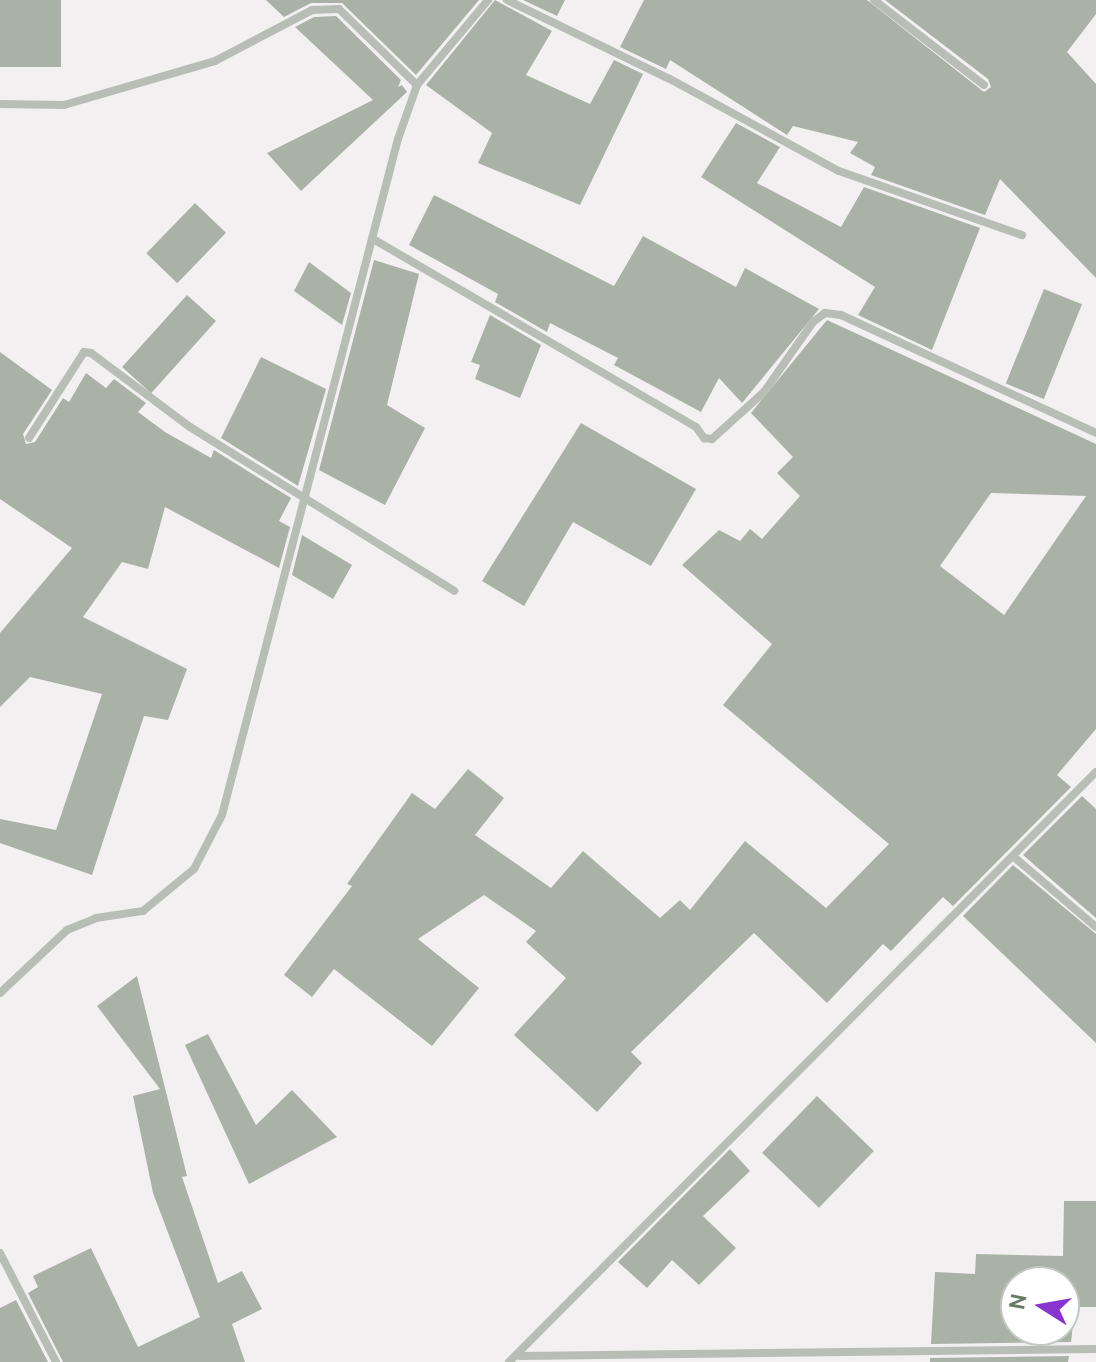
<!DOCTYPE html>
<html>
<head>
<meta charset="utf-8">
<style>
	body { margin:0 }
	#map { position:relative; width:1096px; height:1362px; overflow:hidden; background:#f3f0f2; font-family:Cabin,sans-serif }
	div>[style] { position:absolute }
	.building>* { inset:0; background:#aab2a7; transform-origin:0 0 }
	.minor>* { height:8px; margin:-4px; padding:0 4px; transform-origin:4px; border-radius:4px; background:#b8beb6 }
	span { translate:-50% -50%; white-space:nowrap; text-align:center; line-height:1.15; -webkit-text-stroke:8px #fff; paint-order:stroke }
	.north { position:absolute; left:1000px; top:1266px; width:80px; height:80px; box-sizing:border-box; background:#fff; border:2px solid #c2c9c0; border-radius:50%; rotate:281deg; font-size:22px; font-weight:700; line-height:32px; text-align:center; color:#667962 }
	.north::after { content:''; display:block; margin:auto; width:28px; height:36px; background:#8a34cf; clip-path:polygon(50% 0,100% 100%,50% 72%,0 100%) }
</style>
</head>
<body>
<div id="map">
	<div class="building">
		<i style="left:0;top:0;width:61px;height:67px"></i>
		<i style="clip-path:polygon(266px 0,479px 0,416px 75px,342px 3px,311px 3px,284px 17px)"></i>
		<i style="clip-path:polygon(495px 0,552px 31px,526px 75px,590px 104px,614px 60px,643px 74px,580px 205px,478px 163px,492px 133px,426px 85px)"></i>
		<i style="clip-path:polygon(523px 0,565px 0,557px 16px)"></i>
		<i style="clip-path:polygon(644px 0,867px 0,984px 92px,991px 87px,988px 79px,885px 0,1096px 0,1096px 14px,1067px 52px,1096px 84px,1096px 278px,1000px 179px,985px 215px,871px 175px,875px 167px,850px 153px,858px 142px,793px 126px,787px 135px,670px 60px,666px 69px,620px 47px)"></i>
		<i style="clip-path:polygon(336px 16px,401px 80px,398px 87px,402px 85px,407px 92px,301px 191px,267px 153px,373px 100px,295px 27px,314px 17px)"></i>
		<i style="clip-path:polygon(736px 123px,780px 147px,757px 183px,841px 227px,864px 187px,980px 228px,932px 350px,858px 315px,875px 287px,701px 177px)"></i>
		<i style="clip-path:polygon(434px 195px,614px 286px,643px 236px,736px 287px,745px 268px,819px 309px,742px 403px,719px 378px,701px 412px,614px 365px,618px 358px,550px 323px,547px 332px,495px 302px,498px 294px,409px 245px)"></i>
		<i style="left:195px;top:203px;width:43px;height:70px;rotate:44deg"></i>
		<i style="clip-path:polygon(374px 260px,419px 274px,387px 405px,425px 428px,385px 505px,319px 470px)"></i>
		<i style="clip-path:polygon(309px 262px,351px 293px,342px 325px,294px 291px)"></i>
		<i style="left:1044px;top:289px;width:41px;height:102px;rotate:22deg"></i>
		<i style="left:187px;top:295px;width:39px;height:97px;rotate:42deg"></i>
		<i style="clip-path:polygon(490px 315px,541px 345px,520px 398px,475px 379px,480px 365px,471px 362px)"></i>
		<i style="clip-path:polygon(evenodd,827px 320px,1096px 444px,1096px 729px,1057px 775px,1071px 787px,953px 906px,943px 897px,891px 951px,883px 944px,827px 1003px,754px 933px,631px 1052px,642px 1063px,597px 1112px,514px 1035px,566px 978px,526px 942px,536px 931px,484px 895px,418px 939px,479px 988px,432px 1046px,334px 969px,312px 997px,284px 975px,352px 886px,347px 884px,412px 793px,435px 809px,468px 769px,504px 798px,475px 835px,551px 888px,583px 851px,660px 918px,680px 900px,690px 910px,745px 841px,826px 908px,889px 844px,723px 705px,772px 644px,682px 565px,719px 530px,740px 541px,750px 529px,762px 539px,800px 496px,777px 473px,793px 457px,751px 413px,827px 320px,991px 493px,1086px 496px,1004px 615px,940px 566px,991px 493px)"></i>
		<i style="clip-path:polygon(0 352px,52px 390px,23px 434px,26px 444px,35px 442px,63px 398px,69px 402px,86px 373px,106px 388px,114px 379px,146px 403px,138px 412px,165px 432px,211px 458px,214px 450px,291px 498px,279px 521px,290px 527px,279px 568px,165px 507px,148px 569px,122px 562px,83px 617px,187px 669px,168px 720px,144px 716px,92px 875px,0 843px,0 819px,56px 830px,102px 694px,30px 677px,0 707px,0 633px,72px 548px,0 499px)"></i>
		<i style="clip-path:polygon(261px 357px,326px 389px,298px 486px,221px 438px)"></i>
		<i style="clip-path:polygon(581px 423px,696px 489px,651px 566px,573px 522px,524px 606px,482px 581px)"></i>
		<i style="clip-path:polygon(302px 535px,352px 565px,333px 599px,292px 575px)"></i>
		<i style="clip-path:polygon(1082px 796px,1096px 809px,1096px 918px,1023px 855px)"></i>
		<i style="clip-path:polygon(1013px 865px,1096px 934px,1096px 1043px,963px 916px)"></i>
		<i style="clip-path:polygon(137px 976px,187px 1176px,182px 1177px,218px 1283px,242px 1271px,262px 1309px,232px 1324px,245px 1362px,63px 1362px,28px 1293px,38px 1287px,33px 1276px,91px 1248px,138px 1347px,200px 1317px,153px 1193px,133px 1096px,160px 1089px,97px 1006px)"></i>
		<i style="clip-path:polygon(208px 1034px,256px 1125px,292px 1090px,337px 1137px,249px 1184px,185px 1045px)"></i>
		<i style="left:817px;top:1096px;width:79px;height:79px;rotate:44deg"></i>
		<i style="clip-path:polygon(730px 1149px,750px 1171px,703px 1216px,736px 1248px,699px 1285px,672px 1260px,647px 1288px,618px 1262px)"></i>
		<i style="clip-path:polygon(evenodd,1064px 1201px,1096px 1201px,1096px 1307px,1075px 1307px,1071px 1342px,931px 1344px,935px 1272px,975px 1274px,976px 1254px,1063px 1256px,1064px 1201px,1016px 1282px,1064px 1282px,1064px 1330px,1016px 1330px,1016px 1282px)"></i>
		<i style="clip-path:polygon(16px 1300px,48px 1362px,0 1362px,0 1308px)"></i>
		<i style="clip-path:polygon(1069px 1356px,1068px 1362px,930px 1362px,930px 1358px)"></i>
	</div>
	<div class="minor">
		<i style="left:507px;top:0;width:181px;rotate:25.9deg"></i>
		<i style="left:670px;top:79px;width:192px;rotate:28.6deg"></i>
		<i style="left:839px;top:171px;width:194px;rotate:19.3deg"></i>
		<i style="left:874px;top:0;width:139px;rotate:37.7deg"></i>
		<i style="left:0;top:104px;width:64px;rotate:0.9deg"></i>
		<i style="left:64px;top:105px;width:157px;rotate:-16.2deg"></i>
		<i style="left:215px;top:61px;width:110px;rotate:-27.7deg"></i>
		<i style="left:312px;top:10px;width:27px;rotate:-2deg"></i>
		<i style="left:339px;top:9px;width:109px;rotate:44.3deg"></i>
		<i style="left:373px;top:239px;width:374px;rotate:30.2deg"></i>
		<i style="left:696px;top:427px;width:14px;rotate:54deg"></i>
		<i style="left:704px;top:438px;width:8px;rotate:7deg"></i>
		<i style="left:712px;top:439px;width:70px;rotate:-42.1deg"></i>
		<i style="left:764px;top:392px;width:85px;rotate:-55deg"></i>
		<i style="left:813px;top:322px;width:15px;rotate:-37deg"></i>
		<i style="left:825px;top:313px;width:16px;rotate:7deg"></i>
		<i style="left:841px;top:315px;width:281px;rotate:24.8deg"></i>
		<i style="left:29px;top:438px;width:102px;rotate:-57.4deg"></i>
		<i style="left:84px;top:352px;width:7px;rotate:8deg"></i>
		<i style="left:91px;top:353px;width:124px;rotate:36.8deg"></i>
		<i style="left:190px;top:427px;width:311px;rotate:31.8deg"></i>
		<i style="left:1014px;top:857px;width:108px;rotate:40.5deg"></i>
		<i style="left:0;top:993px;width:92px;rotate:-43.2deg"></i>
		<i style="left:67px;top:930px;width:31px;rotate:-22deg"></i>
		<i style="left:96px;top:918px;width:48px;rotate:-8.5deg"></i>
		<i style="left:143px;top:911px;width:66px;rotate:-39.5deg"></i>
		<i style="left:194px;top:869px;width:61px;rotate:-62.6deg"></i>
		<i style="left:222px;top:815px;width:699px;rotate:-75.41deg"></i>
		<i style="left:398px;top:139px;width:57px;rotate:-70.6deg"></i>
		<i style="left:417px;top:85px;width:111px;rotate:-50.1deg"></i>
		<i style="left:0;top:1253px;width:123px;rotate:62.8deg"></i>
		<i style="left:520px;top:1356px;width:576px;rotate:-0.7deg"></i>
		<i style="left:509px;top:1362px;width:832px;rotate:-45.15deg"></i>
	</div>
	<div class="north">N</div>
</div>
</body>
</html>
